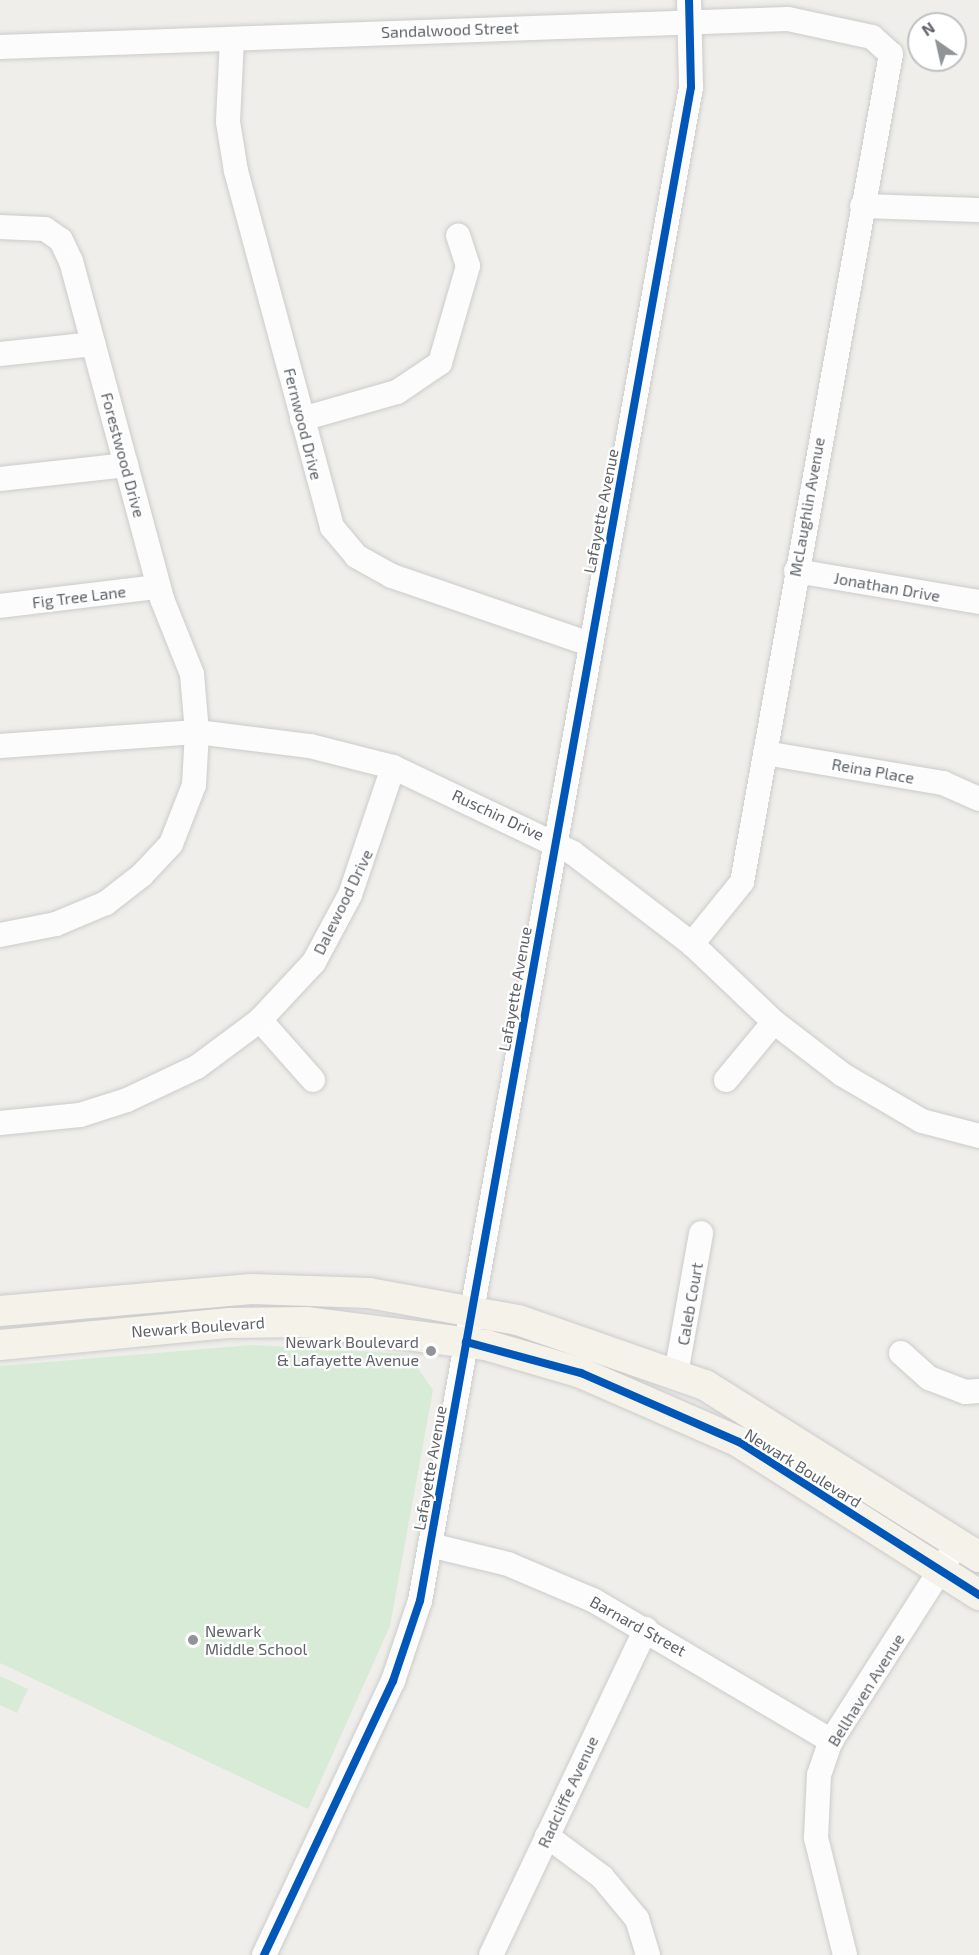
<!DOCTYPE html>
<html>
<head>
<meta charset="utf-8">
<style>
	body { margin:0 }
	#map { position:relative; width:979px; height:1955px; overflow:hidden; background:#efeeea; font-family:"Exo 2",sans-serif }
	div>[style] { position:absolute }
	.green>* { inset:0; background:#d8ebd6 }
	.roads { filter:drop-shadow(0 0 2px #cbcccc) drop-shadow(0 0 2px #cbcccc) }
	.minor>* { height:24px; margin:-12px; padding:0 12px; transform-origin:12px; border-radius:12px; background:#fdfcfc }
	.major>* { height:30px; margin:-15px; padding:0 15px; transform-origin:15px; border-radius:15px; background:#f4f2e9 }
	.cycleway>* { height:8px; margin:-4px; padding:0 4px; transform-origin:4px; border-radius:4px; background:#0057b8 }
	.dots>* { width:16px; height:16px; translate:-50% -50%; box-sizing:border-box; border:3px solid #fff; border-radius:50% }
	span { translate:-50% -50%; white-space:nowrap; text-align:center; line-height:1.15; -webkit-text-stroke:4.5px #fff; paint-order:stroke }
	.street-label { font-size:16px; color:#5f6368 }
	.poi-label { font-size:16px; color:#5f6368 }
	.right { translate:-100% -50%; text-align:right }
	.left { translate:0 -50%; text-align:left }
	.north { position:absolute; left:907px; top:12px; width:60px; height:60px; box-sizing:border-box; background:#fff; border:2px solid #bfc1c3; border-radius:50%; rotate:326deg; font-size:16px; font-weight:700; line-height:24px; text-align:center; color:#5f6368 }
	.north::after { content:''; display:block; margin:auto; width:21px; height:27px; background:#919496; clip-path:polygon(50% 0,100% 100%,50% 72%,0 100%) }
</style>
</head>
<body>
<div id="map">
	<div class="green">
		<i style="clip-path:polygon(252px 1345px,408px 1354px,433px 1390px,390px 1626px,308px 1809px,0 1663px,0 1366px)"></i>
		<i style="clip-path:polygon(0 1676px,28px 1689px,17px 1713px,0 1705px)"></i>
	</div>
	<div class="roads">
		<div class="minor">
			<i style="left:232px;top:39px;width:83px;rotate:92.8deg"></i>
			<i style="left:228px;top:122px;width:50px;rotate:80.7deg"></i>
			<i style="left:236px;top:171px;width:369px;rotate:74.9deg"></i>
			<i style="left:332px;top:527px;width:38px;rotate:50deg"></i>
			<i style="left:356px;top:556px;width:41px;rotate:29.1deg"></i>
			<i style="left:392px;top:576px;width:209px;rotate:19deg"></i>
			<i style="left:0;top:47px;width:788px;rotate:-2.04deg"></i>
			<i style="left:788px;top:19px;width:86px;rotate:12.1deg"></i>
			<i style="left:872px;top:37px;width:25px;rotate:42deg"></i>
			<i style="left:891px;top:54px;width:841px;rotate:100.2deg"></i>
			<i style="left:742px;top:882px;width:80px;rotate:128.9deg"></i>
			<i style="left:862px;top:206px;width:117px;rotate:2deg"></i>
			<i style="left:0;top:227px;width:45px;rotate:2.5deg"></i>
			<i style="left:45px;top:229px;width:19px;rotate:35deg"></i>
			<i style="left:61px;top:240px;width:23px;rotate:65deg"></i>
			<i style="left:71px;top:261px;width:350px;rotate:74.9deg"></i>
			<i style="left:162px;top:599px;width:81px;rotate:68.2deg"></i>
			<i style="left:192px;top:674px;width:58px;rotate:85.1deg"></i>
			<i style="left:197px;top:732px;width:53px;rotate:93.2deg"></i>
			<i style="left:194px;top:785px;width:63px;rotate:111.3deg"></i>
			<i style="left:171px;top:844px;width:42px;rotate:133.1deg"></i>
			<i style="left:142px;top:875px;width:46px;rotate:142.1deg"></i>
			<i style="left:106px;top:903px;width:54px;rotate:157.2deg"></i>
			<i style="left:56px;top:924px;width:57px;rotate:168.9deg"></i>
			<i style="left:0;top:354px;width:94px;rotate:-6.1deg"></i>
			<i style="left:302px;top:419px;width:99px;rotate:-15.9deg"></i>
			<i style="left:397px;top:392px;width:52px;rotate:-34deg"></i>
			<i style="left:440px;top:363px;width:101px;rotate:-73.9deg"></i>
			<i style="left:468px;top:266px;width:32px;rotate:-108deg"></i>
			<i style="left:0;top:479px;width:127px;rotate:-6.3deg"></i>
			<i style="left:796px;top:571px;width:186px;rotate:9.6deg"></i>
			<i style="left:0;top:606px;width:159px;rotate:-6.9deg"></i>
			<i style="left:0;top:746px;width:197px;rotate:-4.1deg"></i>
			<i style="left:197px;top:732px;width:114px;rotate:7.1deg"></i>
			<i style="left:310px;top:746px;width:86px;rotate:14.2deg"></i>
			<i style="left:393px;top:767px;width:199px;rotate:25.5deg"></i>
			<i style="left:573px;top:853px;width:150px;rotate:37.4deg"></i>
			<i style="left:692px;top:944px;width:113px;rotate:43.6deg"></i>
			<i style="left:774px;top:1022px;width:87px;rotate:37.5deg"></i>
			<i style="left:843px;top:1075px;width:91px;rotate:30.2deg"></i>
			<i style="left:922px;top:1121px;width:59px;rotate:14.7deg"></i>
			<i style="left:765px;top:753px;width:181px;rotate:9.6deg"></i>
			<i style="left:943px;top:783px;width:39px;rotate:24deg"></i>
			<i style="left:260px;top:1020px;width:80px;rotate:48.5deg"></i>
			<i style="left:726px;top:1080px;width:75px;rotate:-50.4deg"></i>
			<i style="left:0;top:1123px;width:80px;rotate:-5.7deg"></i>
			<i style="left:80px;top:1115px;width:49px;rotate:-17.7deg"></i>
			<i style="left:127px;top:1100px;width:77px;rotate:-25.2deg"></i>
			<i style="left:197px;top:1067px;width:79px;rotate:-36.7deg"></i>
			<i style="left:260px;top:1020px;width:79px;rotate:-47deg"></i>
			<i style="left:314px;top:962px;width:76px;rotate:-61.8deg"></i>
			<i style="left:350px;top:895px;width:135px;rotate:-71.4deg"></i>
			<i style="left:901px;top:1353px;width:38px;rotate:42deg"></i>
			<i style="left:929px;top:1378px;width:39px;rotate:21deg"></i>
			<i style="left:965px;top:1392px;width:14px;rotate:-4deg"></i>
			<i style="left:676px;top:1374px;width:143px;rotate:-79.9deg"></i>
			<i style="left:430px;top:1545px;width:80px;rotate:13.7deg"></i>
			<i style="left:508px;top:1564px;width:92px;rotate:23deg"></i>
			<i style="left:593px;top:1600px;width:277px;rotate:30.6deg"></i>
			<i style="left:547px;top:1836px;width:69px;rotate:36.7deg"></i>
			<i style="left:602px;top:1877px;width:55px;rotate:50.2deg"></i>
			<i style="left:637px;top:1919px;width:38px;rotate:73deg"></i>
			<i style="left:264px;top:1955px;width:303px;rotate:-64.8deg"></i>
			<i style="left:393px;top:1681px;width:84px;rotate:-71.4deg"></i>
			<i style="left:420px;top:1601px;width:1538px;rotate:-79.85deg"></i>
			<i style="left:691px;top:87px;width:87px;rotate:-91.3deg"></i>
			<i style="left:491px;top:1955px;width:361px;rotate:-64.6deg"></i>
			<i style="left:845px;top:1955px;width:121px;rotate:-103.9deg"></i>
			<i style="left:816px;top:1838px;width:63px;rotate:-87.3deg"></i>
			<i style="left:819px;top:1775px;width:36px;rotate:-71deg"></i>
			<i style="left:831px;top:1741px;width:221px;rotate:-57.4deg"></i>
		</div>
		<div class="major">
			<i style="left:0;top:1311px;width:252px;rotate:-5deg"></i>
			<i style="left:251px;top:1289px;width:118px;rotate:1.9deg"></i>
			<i style="left:369px;top:1293px;width:151px;rotate:10.3deg"></i>
			<i style="left:518px;top:1320px;width:198px;rotate:19.2deg"></i>
			<i style="left:705px;top:1385px;width:324px;rotate:32.1deg"></i>
			<i style="left:0;top:1345px;width:231px;rotate:-5.5deg"></i>
			<i style="left:230px;top:1323px;width:76px;rotate:-0.8deg"></i>
			<i style="left:306px;top:1322px;width:181px;rotate:7.3deg"></i>
			<i style="left:486px;top:1345px;width:99px;rotate:16.4deg"></i>
			<i style="left:581px;top:1373px;width:172px;rotate:23.6deg"></i>
			<i style="left:739px;top:1442px;width:285px;rotate:32.5deg"></i>
		</div>
	</div>
	<div class="cycleway">
		<i style="left:466px;top:1342px;width:119px;rotate:15.1deg"></i>
		<i style="left:581px;top:1373px;width:172px;rotate:23.6deg"></i>
		<i style="left:739px;top:1442px;width:285px;rotate:32.5deg"></i>
		<i style="left:264px;top:1955px;width:303px;rotate:-64.8deg"></i>
		<i style="left:393px;top:1681px;width:84px;rotate:-71.4deg"></i>
		<i style="left:420px;top:1601px;width:1538px;rotate:-79.85deg"></i>
		<i style="left:691px;top:87px;width:87px;rotate:-91.3deg"></i>
	</div>
	<div class="dots">
		<i style="left:431px;top:1351px;background:#919496"></i>
		<i style="left:193px;top:1640px;background:#919496"></i>
	</div>
	<div class="street-label">
		<span style="left:450px;top:30px;rotate:-2deg">Sandalwood Street</span>
		<span style="left:303px;top:424px;rotate:76deg">Fernwood Drive</span>
		<span style="left:123px;top:455px;rotate:75deg">Forestwood Drive</span>
		<span style="left:807px;top:507px;rotate:-80deg">McLaughlin Avenue</span>
		<span style="left:601px;top:511px;rotate:-79deg">Lafayette Avenue</span>
		<span style="left:887px;top:587px;rotate:10deg">Jonathan Drive</span>
		<span style="left:79px;top:597px;rotate:-7deg">Fig Tree Lane</span>
		<span style="left:873px;top:771px;rotate:10deg">Reina Place</span>
		<span style="left:498px;top:815px;rotate:25deg">Ruschin Drive</span>
		<span style="left:343px;top:902px;rotate:-64deg">Dalewood Drive</span>
		<span style="left:515px;top:989px;rotate:-80deg">Lafayette Avenue</span>
		<span style="left:690px;top:1304px;rotate:-80deg">Caleb Court</span>
		<span style="left:198px;top:1327px;rotate:-4deg">Newark Boulevard</span>
		<span style="left:430px;top:1468px;rotate:-80deg">Lafayette Avenue</span>
		<span style="left:803px;top:1468px;rotate:32deg">Newark Boulevard</span>
		<span style="left:638px;top:1626px;rotate:29deg">Barnard Street</span>
		<span style="left:866px;top:1690px;rotate:-58deg">Bellhaven Avenue</span>
		<span style="left:568px;top:1792px;rotate:-65deg">Radcliffe Avenue</span>
	</div>
	<div class="poi-label">
		<span class="right" style="left:419px;top:1351px">Newark Boulevard<br>&amp; Lafayette Avenue</span>
		<span class="left" style="left:205px;top:1640px">Newark<br>Middle School</span>
	</div>
	<div class="north">N</div>
</div>
</body>
</html>
